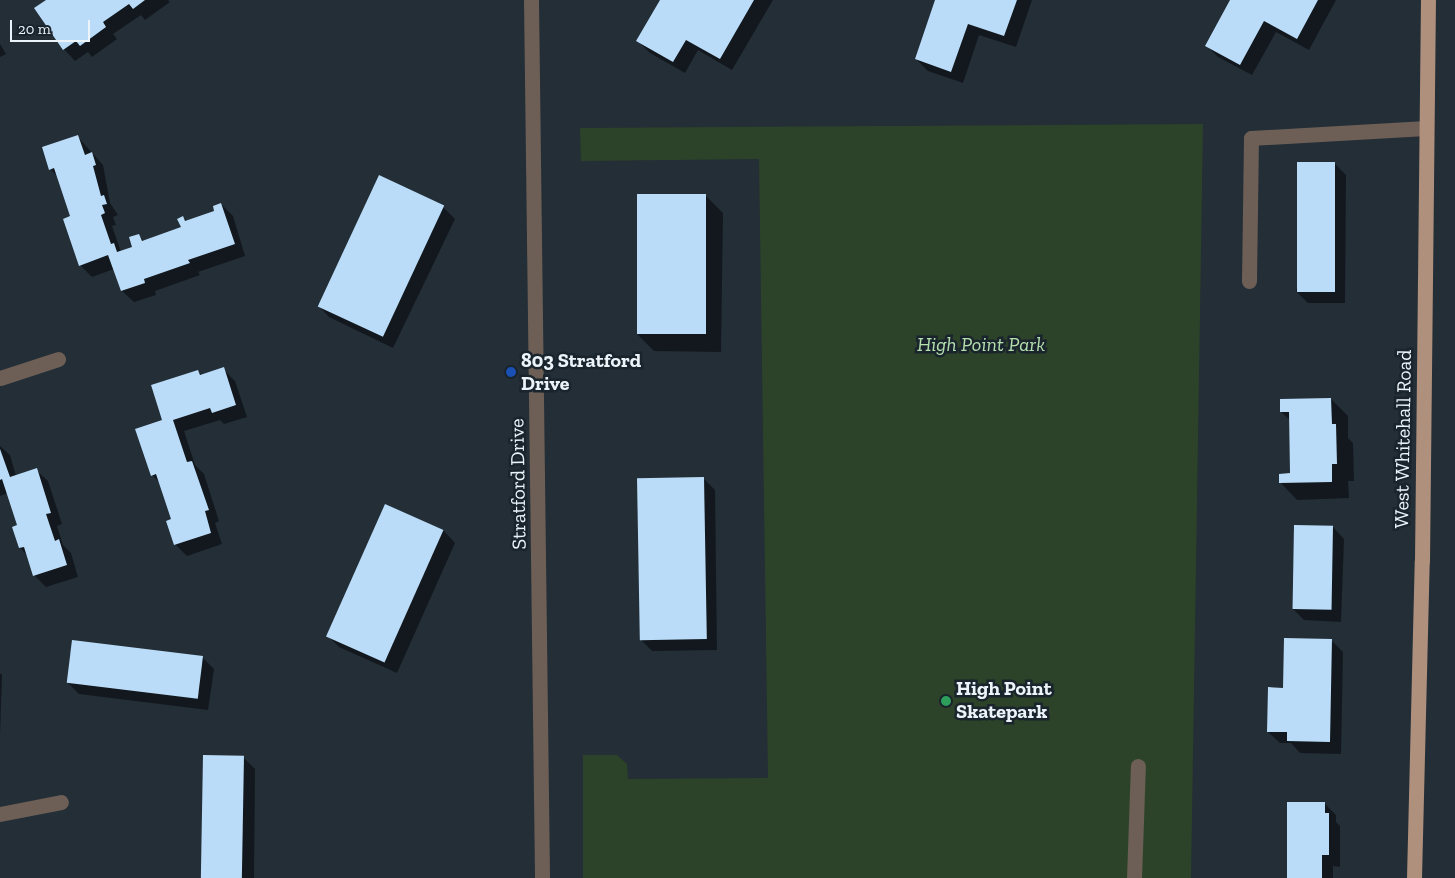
<!DOCTYPE html>
<html>
<head>
<meta charset="utf-8">
<style>
	body { margin:0 }
	#map { position:relative; width:1455px; height:878px; overflow:hidden; background:#232e37; font-family:"Zilla Slab",serif }
	div>[style] { position:absolute }
	.green>* { inset:0; background:#2d4329 }
	.shadow>* { inset:0; background:#0007 }
	.building>* { inset:0; background:#badcf8; transform-origin:0 0 }
	.minor>* { height:15px; margin:-7.5px; padding:0 7.5px; transform-origin:7.5px; border-radius:7.5px; background:#6d5f56 }
	.major>* { height:15px; margin:-7.5px; padding:0 7.5px; transform-origin:7.5px; border-radius:7.5px; background:#ae907d }
	.dots>* { width:14px; height:14px; translate:-50% -50%; box-sizing:border-box; border:2px solid #19242d; border-radius:50% }
	span { translate:-50% -50%; white-space:nowrap; text-align:center; line-height:1.15; -webkit-text-stroke:5px #19242d; paint-order:stroke }
	.park-label { font-size:20px; color:#b5e0ad; font-style:italic }
	.poi-label { font-size:20px; color:#ecf3f9; font-weight:700 }
	.left { translate:0 -50%; text-align:left }
	.street-label { font-size:20px; color:#ecf3f9 }
	.scale { position:absolute; left:10px; top:20px; width:80px; height:22px; box-sizing:border-box; border:2px solid #ecf3f9; border-top:0; padding-left:6px; font-size:15px; line-height:18px; white-space:nowrap; color:#ecf3f9; -webkit-text-stroke:4px #19242d; paint-order:stroke }
</style>
</head>
<body>
<div id="map">
	<div class="green">
		<i style="clip-path:polygon(1203px 124px,1191px 878px,583px 878px,583px 755px,617px 755px,627px 764px,628px 779px,768px 778px,759px 159px,581px 161px,580px 128px)"></i>
	</div>
	<div class="shadow">
		<i style="clip-path:polygon(48px 0,168px 0,170px 2px,145px 20px,141px 15px,113px 34px,117px 39px,92px 57px,88px 52px,75px 61px,64px 49px)"></i>
		<i style="clip-path:polygon(662px 0,773px 0,732px 70px,698px 50px,685px 73px,650px 53px,638px 41px)"></i>
		<i style="clip-path:polygon(937px 0,1032px 0,1016px 47px,979px 35px,963px 83px,928px 71px,916px 59px)"></i>
		<i style="clip-path:polygon(1231px 0,1336px 0,1309px 50px,1276px 32px,1252px 75px,1218px 57px,1206px 45px)"></i>
		<i style="clip-path:polygon(0 44px,6px 54px,0 57px)"></i>
		<i style="clip-path:polygon(77px 136px,103px 165px,110px 203px,118px 215px,113px 217px,116px 225px,112px 226px,121px 252px,134px 248px,138px 235px,145px 242px,182px 228px,183px 218px,187px 222px,216px 212px,221px 204px,233px 216px,245px 256px,198px 272px,200px 275px,155px 291px,156px 295px,134px 302px,122px 291px,114px 269px,92px 277px,80px 265px,72px 217px,58px 177px,50px 169px)"></i>
		<i style="clip-path:polygon(1335px 164px,1346px 175px,1345px 303px,1308px 303px,1296px 291px)"></i>
		<i style="clip-path:polygon(706px 196px,723px 213px,721px 352px,654px 351px,637px 334px)"></i>
		<i style="clip-path:polygon(443px 207px,455px 219px,393px 348px,329px 317px,318px 305px)"></i>
		<i style="clip-path:polygon(223px 369px,235px 381px,247px 417px,224px 424px,220px 420px,184px 431px,195px 465px,204px 474px,219px 521px,215px 523px,222px 544px,187px 556px,175px 544px,172px 520px,160px 483px,152px 475px,164px 421px,198px 371px,203px 376px)"></i>
		<i style="clip-path:polygon(1331px 399px,1348px 416px,1348px 438px,1353px 443px,1354px 481px,1348px 481px,1349px 498px,1297px 500px,1280px 482px,1292px 475px,1291px 421px,1281px 412px)"></i>
		<i style="clip-path:polygon(0 446px,10px 455px,16px 476px,36px 470px,48px 481px,62px 524px,57px 526px,63px 545px,71px 553px,78px 577px,46px 587px,34px 575px,28px 556px,20px 548px,14px 528px,18px 526px,8px 493px,0 496px)"></i>
		<i style="clip-path:polygon(703px 478px,715px 490px,717px 650px,652px 651px,641px 640px)"></i>
		<i style="clip-path:polygon(386px 505px,444px 531px,455px 543px,397px 673px,339px 647px,327px 635px)"></i>
		<i style="clip-path:polygon(1333px 527px,1344px 539px,1341px 622px,1304px 620px,1293px 609px)"></i>
		<i style="clip-path:polygon(1331px 640px,1343px 652px,1341px 754px,1300px 753px,1291px 743px,1280px 743px,1268px 732px,1284px 689px)"></i>
		<i style="clip-path:polygon(202px 657px,214px 669px,208px 710px,79px 694px,67px 682px)"></i>
		<i style="clip-path:polygon(0 673px,2px 675px,0 736px)"></i>
		<i style="clip-path:polygon(243px 757px,255px 769px,254px 878px,203px 878px)"></i>
		<i style="clip-path:polygon(1324px 803px,1336px 815px,1336px 822px,1340px 826px,1340px 867px,1333px 866px,1333px 878px,1288px 878px)"></i>
	</div>
	<div class="building">
		<i style="clip-path:polygon(46px 0,145px 0,133px 9px,129px 4px,103px 22px,106px 27px,80px 46px,76px 41px,63px 50px,34px 8px)"></i>
		<i style="clip-path:polygon(660px 0,754px 0,720px 59px,686px 40px,673px 62px,636px 41px)"></i>
		<i style="clip-path:polygon(935px 0,1017px 0,1004px 36px,968px 24px,951px 72px,915px 59px)"></i>
		<i style="clip-path:polygon(1230px 0,1318px 0,1297px 39px,1264px 21px,1240px 65px,1205px 46px)"></i>
		<i style="clip-path:polygon(78px 135px,85px 155px,92px 152px,96px 165px,93px 166px,101px 196px,104px 195px,107px 204px,102px 205px,105px 213px,101px 215px,111px 244px,114px 243px,117px 252px,132px 247px,129px 237px,139px 234px,142px 241px,181px 227px,177px 219px,183px 216px,185px 221px,214px 211px,213px 206px,221px 203px,235px 244px,188px 260px,190px 263px,144px 279px,145px 283px,121px 291px,108px 255px,79px 266px,63px 219px,70px 216px,54px 168px,49px 170px,42px 147px)"></i>
		<i style="left:1297px;top:162px;width:38px;height:130px"></i>
		<i style="left:379px;top:175px;width:72px;height:145px;rotate:25deg"></i>
		<i style="left:637px;top:194px;width:69px;height:140px"></i>
		<i style="clip-path:polygon(224px 367px,236px 405px,212px 413px,210px 408px,173px 420px,187px 462px,192px 461px,209px 510px,205px 511px,211px 533px,174px 545px,166px 521px,171px 519px,156px 474px,151px 476px,135px 429px,162px 420px,151px 385px,198px 370px,200px 375px)"></i>
		<i style="clip-path:polygon(1331px 398px,1332px 424px,1336px 424px,1337px 464px,1332px 464px,1332px 482px,1279px 483px,1279px 474px,1290px 473px,1289px 412px,1280px 412px,1280px 399px)"></i>
		<i style="clip-path:polygon(0 449px,10px 477px,37px 468px,51px 513px,46px 514px,55px 541px,59px 539px,67px 565px,33px 576px,24px 547px,19px 548px,12px 527px,17px 525px,2px 479px,0 480px)"></i>
		<i style="left:704px;top:477px;width:162px;height:67px;rotate:89deg"></i>
		<i style="left:385px;top:504px;width:64px;height:145px;rotate:24deg"></i>
		<i style="left:1294px;top:525px;width:39px;height:84px;rotate:1deg"></i>
		<i style="clip-path:polygon(1284px 638px,1332px 639px,1330px 742px,1287px 741px,1287px 732px,1267px 732px,1268px 687px,1283px 688px)"></i>
		<i style="left:72px;top:640px;width:132px;height:43px;rotate:7deg"></i>
		<i style="left:203px;top:755px;width:41px;height:123px;rotate:1deg"></i>
		<i style="clip-path:polygon(1287px 802px,1325px 802px,1325px 813px,1329px 813px,1329px 855px,1322px 855px,1322px 878px,1287px 878px)"></i>
	</div>
	<div class="minor">
		<i style="left:531px;top:0;width:878px;rotate:89.28deg"></i>
		<i style="left:1249px;top:281px;width:143px;rotate:-89.2deg"></i>
		<i style="left:1251px;top:138px;width:175px;rotate:-3.3deg"></i>
		<i style="left:0;top:378px;width:61px;rotate:-18.1deg"></i>
		<i style="left:0;top:814px;width:62px;rotate:-11.1deg"></i>
		<i style="left:1134px;top:878px;width:112px;rotate:-88deg"></i>
	</div>
	<div class="major">
		<i style="left:1414px;top:878px;width:317px;rotate:-88.6deg"></i>
		<i style="left:1422px;top:561px;width:561px;rotate:-89.39deg"></i>
	</div>
	<div class="dots">
		<i style="left:511px;top:372px;background:#1a4fb4"></i>
		<i style="left:946px;top:701px;background:#2e9e5b"></i>
	</div>
	<div class="park-label">
		<span style="left:981px;top:344px">High Point Park</span>
	</div>
	<div class="poi-label">
		<span class="left" style="left:521px;top:372px">803 Stratford<br>Drive</span>
		<span class="left" style="left:956px;top:700px">High Point<br>Skatepark</span>
	</div>
	<div class="street-label">
		<span style="left:1403px;top:439px;rotate:-89deg">West Whitehall Road</span>
		<span style="left:518px;top:484px;rotate:-91deg">Stratford Drive</span>
	</div>
	<div class="scale">20 m</div>
</div>
</body>
</html>
